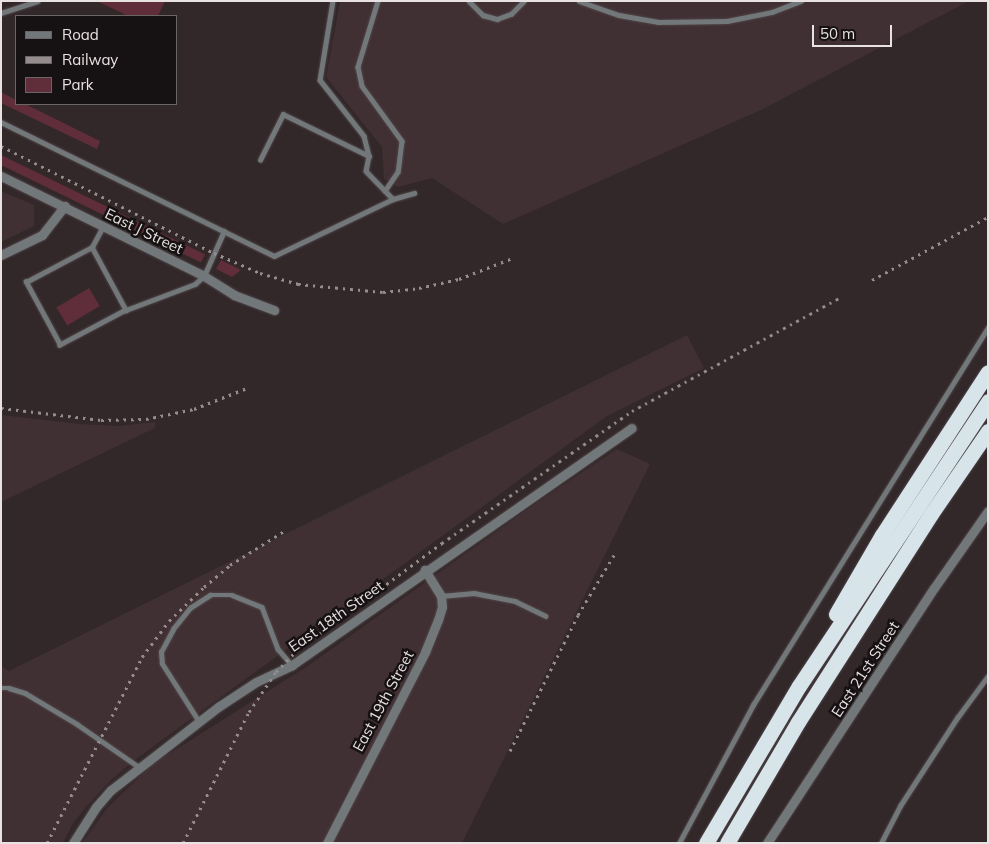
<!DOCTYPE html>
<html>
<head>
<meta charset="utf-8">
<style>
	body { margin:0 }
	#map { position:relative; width:989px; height:844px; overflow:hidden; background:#322729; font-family:Mulish,sans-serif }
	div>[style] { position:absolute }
	.built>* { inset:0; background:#413033 }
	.green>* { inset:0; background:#602e3a; transform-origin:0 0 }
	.roads { filter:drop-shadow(0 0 1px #4f4547) drop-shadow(0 0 1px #4f4547) }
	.lane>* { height:4.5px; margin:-2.25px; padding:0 2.25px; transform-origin:2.25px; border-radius:2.25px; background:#72787a }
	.street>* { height:9px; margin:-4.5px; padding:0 4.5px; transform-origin:4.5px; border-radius:4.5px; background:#72787a }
	.highway>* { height:15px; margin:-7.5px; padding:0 7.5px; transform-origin:7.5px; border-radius:7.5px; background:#d7e4ea }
	.rail>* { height:3px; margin-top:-1.5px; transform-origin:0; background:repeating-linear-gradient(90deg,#958c8e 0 2.5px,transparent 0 7.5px) }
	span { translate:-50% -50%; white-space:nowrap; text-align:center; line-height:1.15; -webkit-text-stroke:5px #161112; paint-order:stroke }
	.street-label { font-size:15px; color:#e9e2e3 }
	.frame { position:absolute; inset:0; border:2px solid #e9e2e3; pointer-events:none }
	.legend { position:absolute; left:15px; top:15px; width:162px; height:90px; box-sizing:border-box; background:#161112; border:1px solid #6a6566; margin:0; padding:6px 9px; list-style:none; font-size:15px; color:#e9e2e3 }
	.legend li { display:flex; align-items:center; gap:10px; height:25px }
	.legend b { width:25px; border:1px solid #6a6566 }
	.scale { position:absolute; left:812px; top:25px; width:80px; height:22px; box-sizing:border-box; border:2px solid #e9e2e3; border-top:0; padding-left:6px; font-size:15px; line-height:18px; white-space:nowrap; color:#e9e2e3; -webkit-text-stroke:4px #161112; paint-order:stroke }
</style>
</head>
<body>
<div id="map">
	<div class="built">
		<i style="clip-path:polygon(340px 1px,969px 1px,761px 110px,503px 224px,432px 178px,398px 187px,384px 179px,382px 147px,326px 77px)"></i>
		<i style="clip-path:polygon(1px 191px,34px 205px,34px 226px,1px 242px)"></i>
		<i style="clip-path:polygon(687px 335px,704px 368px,607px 416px,136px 759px,112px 779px,85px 808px,73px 823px,63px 843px,1px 843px,1px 666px,9px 671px)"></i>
		<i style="clip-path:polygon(1px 415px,80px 424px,118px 426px,155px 422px,155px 428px,1px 502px)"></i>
		<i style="clip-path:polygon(617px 449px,650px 464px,462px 843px,82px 843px,108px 807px,153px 764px,309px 665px,545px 497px)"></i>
	</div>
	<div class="green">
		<i style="clip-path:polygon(97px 1px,165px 1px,158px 16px,128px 16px)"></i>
		<i style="clip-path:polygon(1px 92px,16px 100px,16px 104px,25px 104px,100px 141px,97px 149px,1px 103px)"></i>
		<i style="left:1px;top:155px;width:227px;height:9px;rotate:26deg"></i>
		<i style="clip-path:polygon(221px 260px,241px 270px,232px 277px,216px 269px)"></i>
		<i style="left:89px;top:288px;width:21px;height:38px;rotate:59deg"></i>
	</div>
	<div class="roads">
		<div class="lane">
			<i style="left:333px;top:1px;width:80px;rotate:99.3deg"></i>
			<i style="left:320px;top:80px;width:71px;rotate:51.8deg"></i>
			<i style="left:364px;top:136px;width:21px;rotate:76deg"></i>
			<i style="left:369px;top:156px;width:15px;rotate:101deg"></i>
			<i style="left:366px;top:171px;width:39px;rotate:46deg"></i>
			<i style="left:378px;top:1px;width:69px;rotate:106.9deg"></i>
			<i style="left:358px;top:67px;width:19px;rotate:78deg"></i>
			<i style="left:362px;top:86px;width:68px;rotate:54deg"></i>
			<i style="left:402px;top:141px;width:31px;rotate:97deg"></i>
			<i style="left:398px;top:172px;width:23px;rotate:124deg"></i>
			<i style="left:469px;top:1px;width:20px;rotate:45deg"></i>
			<i style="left:483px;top:15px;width:15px;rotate:16deg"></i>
			<i style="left:497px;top:19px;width:15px;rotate:-20deg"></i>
			<i style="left:511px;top:14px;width:18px;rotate:-45deg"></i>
			<i style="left:579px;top:1px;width:42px;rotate:19.3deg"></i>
			<i style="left:619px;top:15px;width:40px;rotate:10deg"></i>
			<i style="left:658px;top:22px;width:69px;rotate:-0.8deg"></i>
			<i style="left:727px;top:21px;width:46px;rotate:-11.3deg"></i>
			<i style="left:772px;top:12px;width:31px;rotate:-21deg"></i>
			<i style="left:1px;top:13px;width:38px;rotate:-18deg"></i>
			<i style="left:1px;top:122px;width:304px;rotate:26.1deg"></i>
			<i style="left:274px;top:256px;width:132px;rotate:-25.6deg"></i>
			<i style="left:393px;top:199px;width:22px;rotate:-16deg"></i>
			<i style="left:260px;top:160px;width:51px;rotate:-63.4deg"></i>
			<i style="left:283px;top:114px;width:96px;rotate:26deg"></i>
			<i style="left:92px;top:247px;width:72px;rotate:61.6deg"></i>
			<i style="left:126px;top:310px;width:75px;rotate:152.1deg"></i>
			<i style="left:60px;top:345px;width:72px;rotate:-118.4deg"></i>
			<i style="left:26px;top:282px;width:75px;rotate:-27.9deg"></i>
			<i style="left:92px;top:247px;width:24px;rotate:-62deg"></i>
			<i style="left:126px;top:310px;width:74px;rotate:-20.6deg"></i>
			<i style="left:195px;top:284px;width:12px;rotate:-42deg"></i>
			<i style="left:204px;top:276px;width:49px;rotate:-66deg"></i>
			<i style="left:441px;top:596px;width:33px;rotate:-5deg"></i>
			<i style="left:474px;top:593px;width:42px;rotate:11deg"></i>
			<i style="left:515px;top:601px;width:34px;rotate:26deg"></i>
			<i style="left:1px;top:688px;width:8px"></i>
			<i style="left:9px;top:688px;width:17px;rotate:17deg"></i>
			<i style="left:25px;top:693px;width:61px;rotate:30.8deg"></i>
			<i style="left:77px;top:724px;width:75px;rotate:34.7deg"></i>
			<i style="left:199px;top:722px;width:69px;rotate:-122.5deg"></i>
			<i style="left:162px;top:664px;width:12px;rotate:-95deg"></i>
			<i style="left:161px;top:652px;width:26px;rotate:-62deg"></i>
			<i style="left:173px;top:629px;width:27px;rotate:-51deg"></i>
			<i style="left:190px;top:608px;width:24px;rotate:-33deg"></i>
			<i style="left:210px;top:595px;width:22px"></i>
			<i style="left:232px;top:595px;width:32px;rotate:22deg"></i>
			<i style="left:262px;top:607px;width:45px;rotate:69.1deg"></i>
			<i style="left:278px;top:649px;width:21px;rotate:49deg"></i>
			<i style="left:679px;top:843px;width:157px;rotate:-61.8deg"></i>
			<i style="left:753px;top:705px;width:445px;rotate:-58.1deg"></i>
			<i style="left:881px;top:843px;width:42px;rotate:-62.8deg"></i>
			<i style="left:900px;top:806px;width:105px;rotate:-57.1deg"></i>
			<i style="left:957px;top:718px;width:52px;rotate:-53.6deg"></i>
		</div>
		<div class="street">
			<i style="left:1px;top:176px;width:226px;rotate:26.2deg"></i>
			<i style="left:204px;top:276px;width:36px;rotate:32deg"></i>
			<i style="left:234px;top:295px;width:43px;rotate:20.6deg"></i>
			<i style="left:1px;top:255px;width:46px;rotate:-26deg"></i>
			<i style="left:42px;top:235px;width:37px;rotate:-52deg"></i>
			<i style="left:73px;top:843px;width:43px;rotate:-57.4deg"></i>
			<i style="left:96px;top:807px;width:23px;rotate:-49deg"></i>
			<i style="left:111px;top:790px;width:135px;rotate:-37.8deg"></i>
			<i style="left:218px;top:707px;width:45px;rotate:-33.3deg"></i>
			<i style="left:256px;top:682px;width:40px;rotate:-25deg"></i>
			<i style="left:292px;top:665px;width:414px;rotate:-34.9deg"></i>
			<i style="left:327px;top:843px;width:215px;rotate:-62.8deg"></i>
			<i style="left:425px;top:652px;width:35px;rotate:-68deg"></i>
			<i style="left:438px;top:620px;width:14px;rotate:-73deg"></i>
			<i style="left:442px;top:607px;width:11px;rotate:-95deg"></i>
			<i style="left:441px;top:596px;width:31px;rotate:-122deg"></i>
			<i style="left:767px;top:843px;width:305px;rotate:-56.8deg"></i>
			<i style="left:934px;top:588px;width:94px;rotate:-55deg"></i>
		</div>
		<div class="highway">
			<i style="left:836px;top:614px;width:91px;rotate:-59.8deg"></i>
			<i style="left:882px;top:535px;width:194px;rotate:-57deg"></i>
			<i style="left:706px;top:843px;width:182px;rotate:-59.4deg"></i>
			<i style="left:799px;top:686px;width:342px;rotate:-56.4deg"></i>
			<i style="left:727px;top:843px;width:140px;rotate:-59.6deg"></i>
			<i style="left:798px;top:722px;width:247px;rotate:-57.4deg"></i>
			<i style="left:931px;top:514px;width:101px;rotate:-55.5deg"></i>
		</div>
	</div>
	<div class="rail">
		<i style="left:1px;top:146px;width:238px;rotate:26.7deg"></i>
		<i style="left:214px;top:253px;width:50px;rotate:23.5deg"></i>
		<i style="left:260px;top:273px;width:40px;rotate:16deg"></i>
		<i style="left:298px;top:284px;width:85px;rotate:5.4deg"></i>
		<i style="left:383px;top:292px;width:36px;rotate:-6deg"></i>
		<i style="left:419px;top:288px;width:41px;rotate:-12.7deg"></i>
		<i style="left:459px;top:279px;width:58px;rotate:-21.3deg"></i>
		<i style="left:872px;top:280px;width:132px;rotate:-28.5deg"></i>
		<i style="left:1px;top:408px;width:101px;rotate:6.8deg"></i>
		<i style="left:101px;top:420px;width:45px;rotate:-1.3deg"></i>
		<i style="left:146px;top:419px;width:49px;rotate:-11.8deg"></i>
		<i style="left:194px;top:409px;width:57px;rotate:-21.6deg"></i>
		<i style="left:510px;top:751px;width:152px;rotate:-63.4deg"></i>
		<i style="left:578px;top:615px;width:70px;rotate:-59deg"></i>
		<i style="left:47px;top:843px;width:209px;rotate:-62.9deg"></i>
		<i style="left:142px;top:657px;width:45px;rotate:-53.1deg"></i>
		<i style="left:169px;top:621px;width:49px;rotate:-44.2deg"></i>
		<i style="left:204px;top:587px;width:34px;rotate:-40deg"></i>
		<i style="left:230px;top:565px;width:64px;rotate:-32.2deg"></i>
		<i style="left:183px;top:843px;width:147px;rotate:-63.3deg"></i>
		<i style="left:249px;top:712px;width:48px;rotate:-56deg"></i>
		<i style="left:276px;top:672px;width:29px;rotate:-46deg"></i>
		<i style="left:296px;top:651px;width:182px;rotate:-36.5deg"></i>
		<i style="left:442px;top:543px;width:231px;rotate:-34.8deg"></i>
		<i style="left:632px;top:411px;width:236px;rotate:-28.6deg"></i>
	</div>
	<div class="street-label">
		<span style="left:144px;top:231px;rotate:26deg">East J Street</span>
		<span style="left:336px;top:616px;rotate:-35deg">East 18th Street</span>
		<span style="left:865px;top:669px;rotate:-57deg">East 21st Street</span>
		<span style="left:383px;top:701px;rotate:-62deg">East 19th Street</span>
	</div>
	<div class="frame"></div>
	<ul class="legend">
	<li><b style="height:6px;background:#72787a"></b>Road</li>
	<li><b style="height:6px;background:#958c8e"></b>Railway</li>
	<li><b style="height:14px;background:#602e3a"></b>Park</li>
	</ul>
	<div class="scale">50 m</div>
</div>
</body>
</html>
